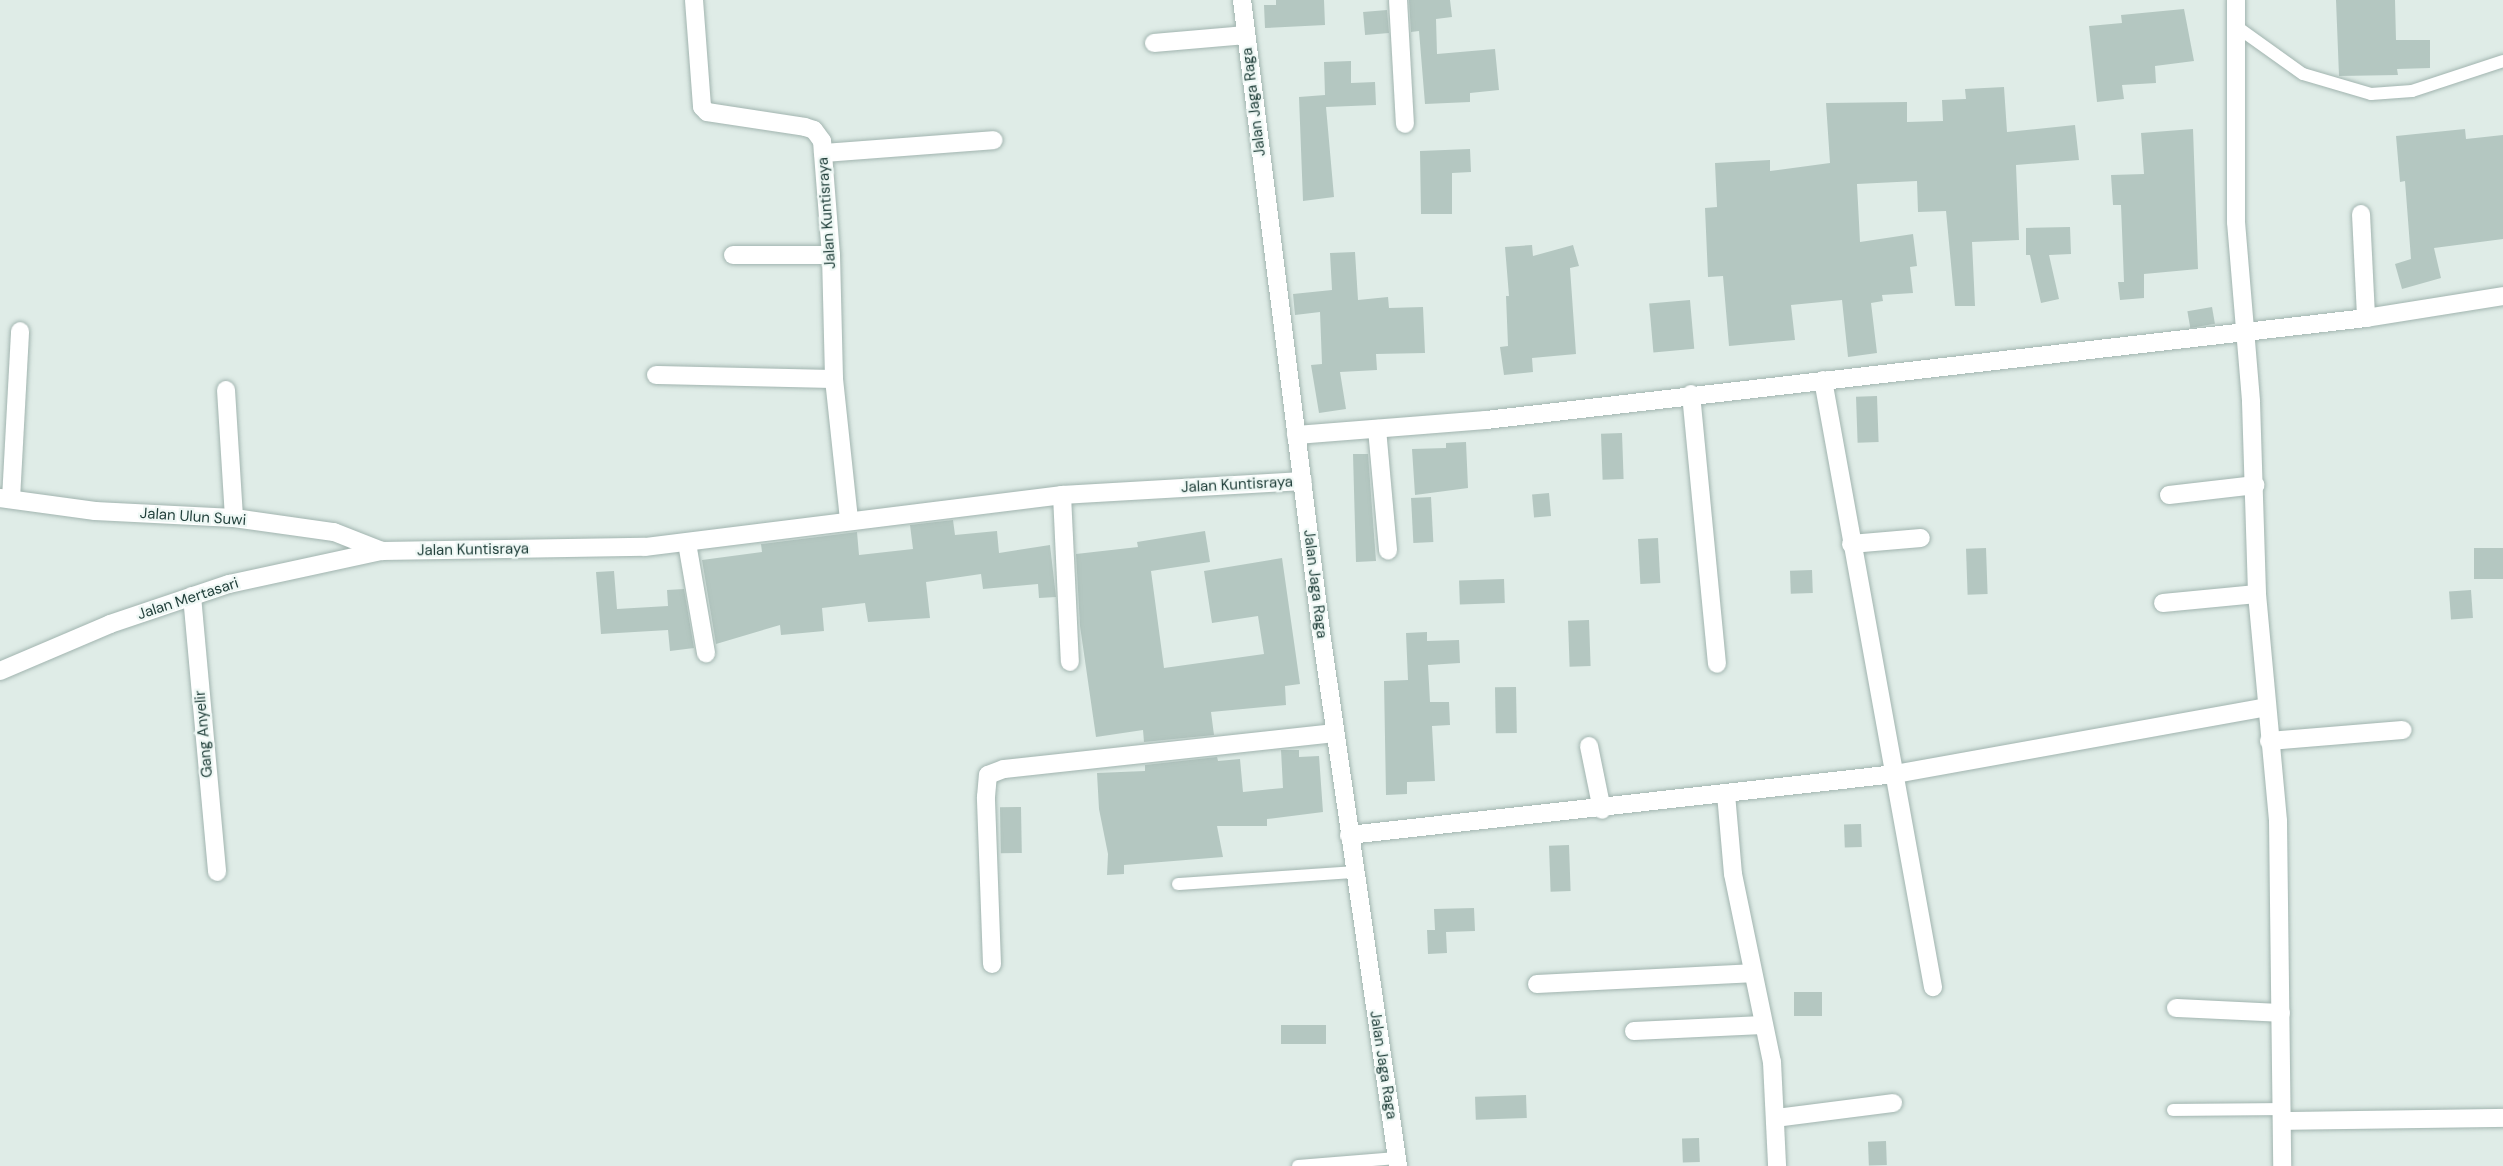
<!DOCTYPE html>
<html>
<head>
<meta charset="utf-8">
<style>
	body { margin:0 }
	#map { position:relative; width:2503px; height:1166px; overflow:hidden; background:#dfece7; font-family:"DM Sans",sans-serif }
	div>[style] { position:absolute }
	.building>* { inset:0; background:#b4c7c1; transform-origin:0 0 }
	.roads { filter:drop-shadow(0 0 2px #a1b4af) drop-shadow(0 0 2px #a1b4af) }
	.service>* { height:12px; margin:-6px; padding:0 6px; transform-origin:6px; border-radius:6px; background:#fff }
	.minor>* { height:18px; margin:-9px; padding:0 9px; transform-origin:9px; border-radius:9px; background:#fff }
	.tertiary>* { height:18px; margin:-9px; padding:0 9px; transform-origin:9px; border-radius:9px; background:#fff }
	span { translate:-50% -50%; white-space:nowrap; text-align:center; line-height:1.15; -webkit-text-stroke:4.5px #eff8f5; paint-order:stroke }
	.street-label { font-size:15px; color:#1e3d38 }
</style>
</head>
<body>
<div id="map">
	<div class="building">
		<i style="clip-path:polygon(1276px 0,1324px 0,1325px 25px,1265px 28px,1264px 5px,1276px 5px)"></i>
		<i style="clip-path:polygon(1409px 0,1450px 0,1452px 17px,1436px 19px,1437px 54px,1495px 49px,1499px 90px,1470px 93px,1470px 102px,1425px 104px,1419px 31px,1411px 32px)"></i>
		<i style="clip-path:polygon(2336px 0,2395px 0,2396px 40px,2430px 40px,2430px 68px,2397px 69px,2398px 75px,2339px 76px)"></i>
		<i style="clip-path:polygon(2184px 9px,2194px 61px,2155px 66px,2156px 83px,2122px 85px,2124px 99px,2097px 102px,2089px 26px,2122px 23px,2121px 15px)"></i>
		<i style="left:1387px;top:10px;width:23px;height:24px;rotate:85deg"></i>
		<i style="clip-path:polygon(1351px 61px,1351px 83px,1375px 82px,1376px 105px,1326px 107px,1334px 197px,1303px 201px,1299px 97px,1325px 95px,1324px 62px)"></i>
		<i style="clip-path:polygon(2004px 87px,2007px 132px,2075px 125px,2079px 160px,2016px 165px,2019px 240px,1972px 242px,1975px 306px,1955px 306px,1946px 211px,1918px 212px,1917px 181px,1857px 184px,1860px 242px,1913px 234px,1917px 266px,1910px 267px,1913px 293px,1882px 295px,1883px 301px,1871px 303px,1877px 353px,1848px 357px,1842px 300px,1791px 305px,1795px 340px,1729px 346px,1723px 276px,1708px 277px,1705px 208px,1717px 207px,1715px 163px,1770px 160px,1770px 171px,1830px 163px,1826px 103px,1907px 102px,1907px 122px,1943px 121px,1942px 100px,1966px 99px,1965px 89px)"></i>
		<i style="clip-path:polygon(2193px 129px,2198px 269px,2144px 274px,2144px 298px,2120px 300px,2118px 282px,2124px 282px,2121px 205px,2113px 205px,2111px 175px,2144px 174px,2141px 133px)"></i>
		<i style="clip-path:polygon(2465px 129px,2466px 139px,2503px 135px,2503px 239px,2434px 248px,2441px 278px,2402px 289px,2395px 264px,2411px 259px,2405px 181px,2400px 182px,2396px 136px)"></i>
		<i style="clip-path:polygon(1470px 149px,1471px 172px,1452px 173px,1452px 214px,1421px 214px,1420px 151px)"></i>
		<i style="clip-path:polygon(2070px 227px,2071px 254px,2049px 255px,2059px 299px,2041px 303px,2030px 255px,2026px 255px,2026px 228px)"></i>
		<i style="clip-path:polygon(1532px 245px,1533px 256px,1573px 245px,1579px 266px,1570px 268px,1576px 354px,1532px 358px,1533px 372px,1504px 375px,1500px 347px,1508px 346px,1506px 296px,1509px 296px,1505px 247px)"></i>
		<i style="clip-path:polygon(1355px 252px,1358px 300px,1388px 297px,1389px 308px,1423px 307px,1425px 353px,1376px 354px,1377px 370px,1340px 372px,1346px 409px,1319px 413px,1311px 365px,1322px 364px,1320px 312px,1295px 315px,1293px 294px,1332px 290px,1330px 253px)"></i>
		<i style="left:1690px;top:300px;width:49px;height:41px;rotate:85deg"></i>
		<i style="left:2212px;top:307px;width:17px;height:25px;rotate:80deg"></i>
		<i style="left:1877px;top:396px;width:46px;height:21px;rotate:88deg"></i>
		<i style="left:1622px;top:433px;width:46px;height:21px;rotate:88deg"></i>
		<i style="clip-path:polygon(1466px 442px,1468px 488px,1415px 495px,1412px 449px,1446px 448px,1446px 443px)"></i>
		<i style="clip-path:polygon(1353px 454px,1368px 454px,1376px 561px,1356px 562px)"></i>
		<i style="left:1549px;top:493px;width:23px;height:17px;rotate:85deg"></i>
		<i style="left:1431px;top:497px;width:45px;height:20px;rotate:87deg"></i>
		<i style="clip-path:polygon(953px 520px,955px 535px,997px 531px,999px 553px,1050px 545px,1056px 597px,1039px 598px,1038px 584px,983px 589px,981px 574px,926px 582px,930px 618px,868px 622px,865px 603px,822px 608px,824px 631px,781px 635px,780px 625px,716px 644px,702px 560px,762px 552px,761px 544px,857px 532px,859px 555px,913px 549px,910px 525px)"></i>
		<i style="clip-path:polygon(1205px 531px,1210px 562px,1151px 571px,1164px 668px,1264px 654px,1258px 616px,1212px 623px,1204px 571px,1282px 558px,1300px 684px,1285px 686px,1286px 705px,1211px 712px,1214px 735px,1144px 742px,1143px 730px,1096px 737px,1080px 626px,1076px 554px,1138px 547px,1137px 542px)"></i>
		<i style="left:1658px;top:538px;width:45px;height:20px;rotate:87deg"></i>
		<i style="left:1986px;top:548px;width:46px;height:20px;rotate:88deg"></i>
		<i style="left:2503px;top:548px;width:31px;height:29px;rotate:90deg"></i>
		<i style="left:1812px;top:570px;width:23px;height:22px;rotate:88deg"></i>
		<i style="clip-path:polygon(614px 571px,617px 609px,668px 606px,667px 590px,684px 589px,694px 648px,670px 651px,668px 630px,601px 634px,596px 572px)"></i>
		<i style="left:1504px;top:579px;width:24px;height:45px;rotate:88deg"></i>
		<i style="left:2471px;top:590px;width:28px;height:22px;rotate:86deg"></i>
		<i style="left:1589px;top:620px;width:46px;height:21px;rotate:88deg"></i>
		<i style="clip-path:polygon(1427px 632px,1427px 641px,1459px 640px,1460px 663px,1428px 665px,1430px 702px,1449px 702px,1450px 725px,1432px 726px,1435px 781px,1407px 782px,1407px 794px,1386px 795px,1384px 681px,1408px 680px,1406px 633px)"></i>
		<i style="left:1516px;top:687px;width:46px;height:21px;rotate:89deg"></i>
		<i style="clip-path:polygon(1281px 750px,1299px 750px,1299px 757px,1319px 756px,1323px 812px,1267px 819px,1267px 826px,1217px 826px,1223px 857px,1124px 865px,1124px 874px,1107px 875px,1108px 854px,1099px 809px,1097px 773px,1145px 771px,1145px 765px,1217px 757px,1218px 761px,1240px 759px,1243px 792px,1283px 788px)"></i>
		<i style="left:1021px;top:807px;width:46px;height:21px;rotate:89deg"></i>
		<i style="left:1861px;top:824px;width:23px;height:17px;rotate:88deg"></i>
		<i style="left:1569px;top:845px;width:46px;height:20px;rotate:88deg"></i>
		<i style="clip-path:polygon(1474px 908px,1475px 931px,1446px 932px,1447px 953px,1428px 954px,1427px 930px,1435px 930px,1434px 909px)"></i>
		<i style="left:1822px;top:992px;width:24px;height:28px;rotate:90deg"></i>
		<i style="left:1326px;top:1025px;width:19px;height:45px;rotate:90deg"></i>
		<i style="left:1526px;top:1095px;width:23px;height:51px;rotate:88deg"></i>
		<i style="left:1699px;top:1138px;width:24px;height:17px;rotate:88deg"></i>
		<i style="left:1886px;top:1141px;width:24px;height:18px;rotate:88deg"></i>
	</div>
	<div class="roads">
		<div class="service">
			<i style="left:2237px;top:27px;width:81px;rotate:35.5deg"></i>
			<i style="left:2303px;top:74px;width:71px;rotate:16.4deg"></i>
			<i style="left:2371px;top:94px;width:41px;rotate:-4.2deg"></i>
			<i style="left:2412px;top:91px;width:96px;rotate:-18.2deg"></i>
			<i style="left:1178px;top:884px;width:176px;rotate:-3.9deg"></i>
			<i style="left:2173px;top:1110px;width:109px;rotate:-0.5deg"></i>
			<i style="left:1298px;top:1166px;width:99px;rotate:-4.6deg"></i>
		</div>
		<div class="minor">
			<i style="left:694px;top:0;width:107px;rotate:85.7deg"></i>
			<i style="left:702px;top:107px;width:7px;rotate:45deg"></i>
			<i style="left:707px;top:112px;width:99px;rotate:8.7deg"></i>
			<i style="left:805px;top:127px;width:9px;rotate:18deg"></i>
			<i style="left:814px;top:130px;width:14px;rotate:54deg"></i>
			<i style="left:822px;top:141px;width:114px;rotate:85.5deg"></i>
			<i style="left:831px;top:255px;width:124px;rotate:88.6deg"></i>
			<i style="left:834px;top:379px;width:142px;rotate:83.9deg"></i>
			<i style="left:1398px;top:0;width:124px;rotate:86.8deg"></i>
			<i style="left:2236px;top:0;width:222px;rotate:90deg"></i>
			<i style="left:2236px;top:222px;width:181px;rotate:85.2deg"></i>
			<i style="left:2251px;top:402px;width:192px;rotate:88.2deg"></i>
			<i style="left:2257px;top:594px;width:228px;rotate:84.7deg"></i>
			<i style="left:2278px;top:821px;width:345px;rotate:89.3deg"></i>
			<i style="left:1154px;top:43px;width:92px;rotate:-5deg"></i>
			<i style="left:823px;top:153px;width:171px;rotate:-4.3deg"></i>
			<i style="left:2361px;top:214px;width:104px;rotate:87.2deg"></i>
			<i style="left:733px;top:255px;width:98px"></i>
			<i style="left:656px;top:375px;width:178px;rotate:1.3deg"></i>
			<i style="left:1823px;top:380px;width:617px;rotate:79.73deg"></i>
			<i style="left:226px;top:390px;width:128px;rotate:86.4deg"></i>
			<i style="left:1691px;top:394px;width:271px;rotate:84.5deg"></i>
			<i style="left:1377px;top:429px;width:122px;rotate:84.8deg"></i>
			<i style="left:1296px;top:435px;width:191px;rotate:-4.5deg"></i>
			<i style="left:1486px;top:420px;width:886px;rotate:-6.61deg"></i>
			<i style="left:2366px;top:318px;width:139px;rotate:-9.1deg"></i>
			<i style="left:1062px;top:495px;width:167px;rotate:87.3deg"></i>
			<i style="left:2169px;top:495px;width:87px;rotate:-6.6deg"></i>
			<i style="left:0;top:498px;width:96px;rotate:7.8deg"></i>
			<i style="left:95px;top:511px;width:139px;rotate:2.9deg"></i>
			<i style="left:234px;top:518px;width:101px;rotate:8deg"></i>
			<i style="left:334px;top:532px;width:52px;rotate:21.6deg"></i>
			<i style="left:11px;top:499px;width:168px;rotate:-86.9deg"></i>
			<i style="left:687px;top:543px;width:112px;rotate:80.2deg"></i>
			<i style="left:1851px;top:544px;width:70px;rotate:-4.9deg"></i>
			<i style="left:192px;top:596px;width:277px;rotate:84.8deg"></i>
			<i style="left:2163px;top:603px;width:94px;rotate:-5.5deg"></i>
			<i style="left:0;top:671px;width:120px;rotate:-23.1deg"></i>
			<i style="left:110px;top:624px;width:126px;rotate:-18.6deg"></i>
			<i style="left:229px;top:584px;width:157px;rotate:-12.2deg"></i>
			<i style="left:382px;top:551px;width:263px;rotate:-0.9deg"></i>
			<i style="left:645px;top:547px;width:420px;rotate:-7.1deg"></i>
			<i style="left:1062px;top:495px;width:241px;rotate:-3.3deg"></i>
			<i style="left:2269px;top:741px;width:134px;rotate:-4.7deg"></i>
			<i style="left:1589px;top:746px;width:65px;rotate:78.5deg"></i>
			<i style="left:1726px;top:794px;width:80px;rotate:85deg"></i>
			<i style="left:1733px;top:874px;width:192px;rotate:78.3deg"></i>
			<i style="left:1772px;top:1062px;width:104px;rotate:87.2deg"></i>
			<i style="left:1349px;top:835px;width:549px;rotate:-6.37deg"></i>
			<i style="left:1895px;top:774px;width:377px;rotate:-10.2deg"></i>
			<i style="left:992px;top:964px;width:167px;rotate:-92.1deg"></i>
			<i style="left:986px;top:797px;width:22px;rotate:-85deg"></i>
			<i style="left:988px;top:775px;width:17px;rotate:-21deg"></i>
			<i style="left:1004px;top:769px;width:333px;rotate:-6.2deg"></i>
			<i style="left:1537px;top:984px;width:214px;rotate:-2.9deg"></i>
			<i style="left:2176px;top:1008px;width:105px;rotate:2.7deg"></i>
			<i style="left:1634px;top:1031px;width:129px;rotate:-2.7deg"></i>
			<i style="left:1776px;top:1118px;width:118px;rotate:-7.3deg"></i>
			<i style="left:2282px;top:1121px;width:221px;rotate:-0.8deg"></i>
		</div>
		<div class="tertiary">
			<i style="left:1242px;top:0;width:637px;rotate:82.87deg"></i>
			<i style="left:1321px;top:632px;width:540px;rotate:81.79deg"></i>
		</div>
	</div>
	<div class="street-label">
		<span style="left:1254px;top:102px;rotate:-97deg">Jalan Jaga Raga</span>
		<span style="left:827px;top:213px;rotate:-94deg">Jalan Kuntisraya</span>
		<span style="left:1237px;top:485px;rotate:-3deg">Jalan Kuntisraya</span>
		<span style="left:193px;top:517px;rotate:4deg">Jalan Ulun Suwi</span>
		<span style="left:473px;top:550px;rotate:-1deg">Jalan Kuntisraya</span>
		<span style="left:1315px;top:584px;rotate:83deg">Jalan Jaga Raga</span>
		<span style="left:188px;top:599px;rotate:-18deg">Jalan Mertasari</span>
		<span style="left:204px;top:734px;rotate:-95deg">Gang Anyelir</span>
		<span style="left:1383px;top:1065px;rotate:81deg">Jalan Jaga Raga</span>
	</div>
</div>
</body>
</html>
